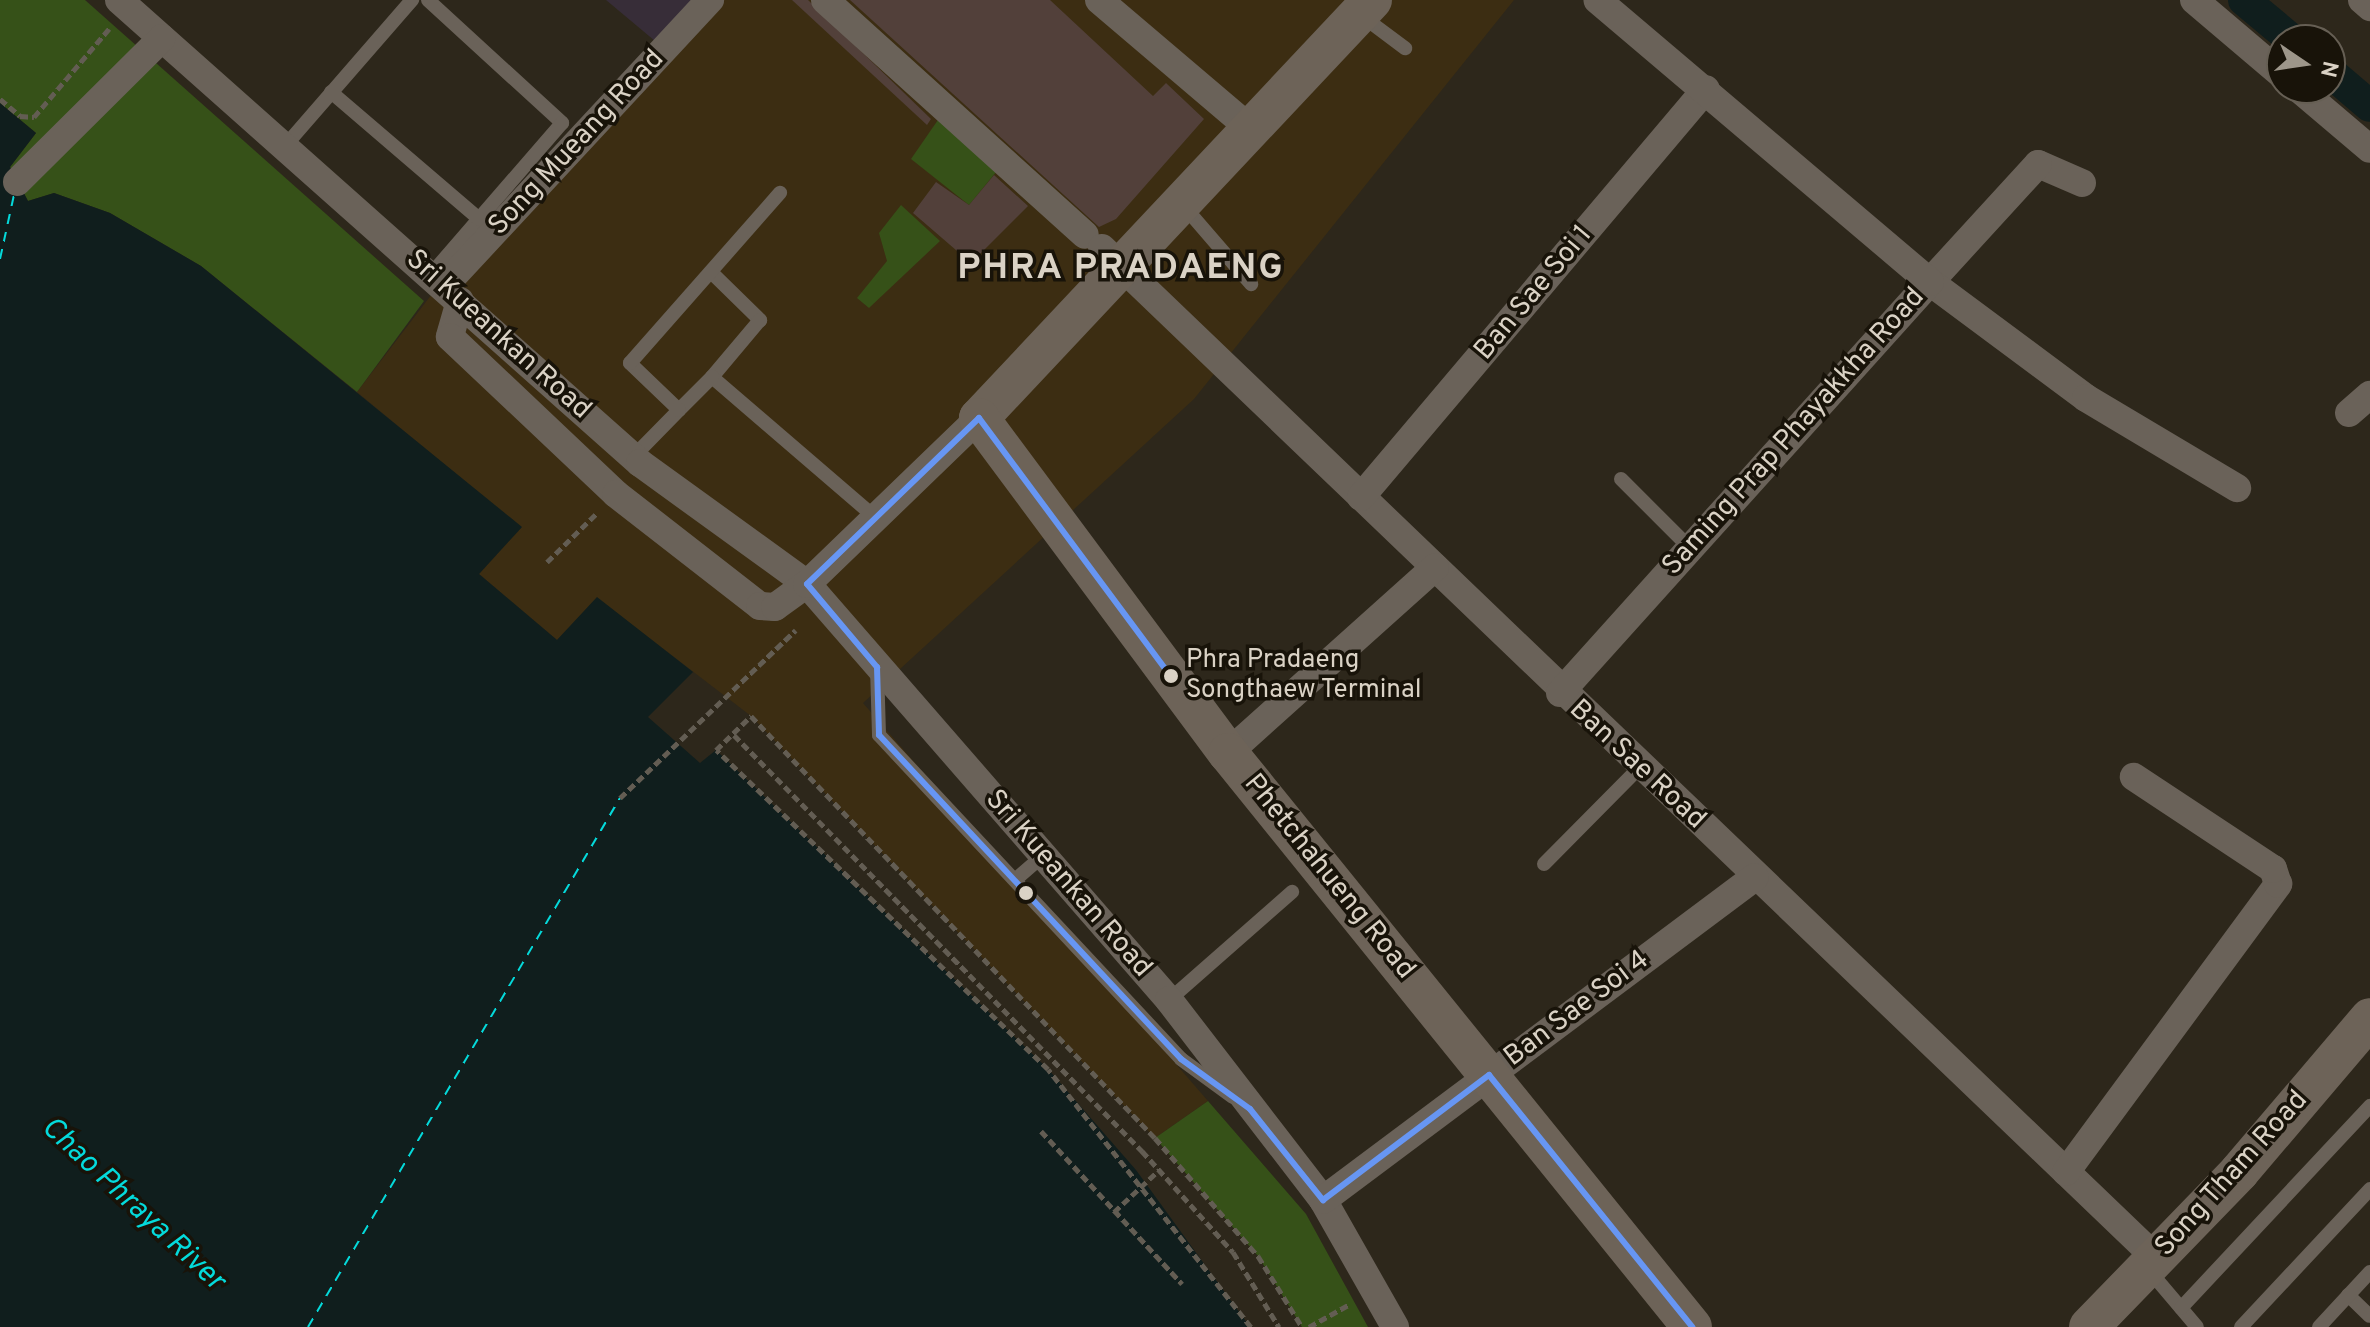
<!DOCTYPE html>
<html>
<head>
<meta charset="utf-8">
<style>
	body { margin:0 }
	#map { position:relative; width:2370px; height:1327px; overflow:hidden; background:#2d271b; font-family:Overpass,sans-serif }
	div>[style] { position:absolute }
	.built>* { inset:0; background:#3c2d12 }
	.education>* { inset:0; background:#372d38 }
	.green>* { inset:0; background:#365118 }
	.water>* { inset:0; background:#101e1d }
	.canal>* { height:32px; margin:-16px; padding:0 16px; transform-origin:16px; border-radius:16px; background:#101e1d }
	.ferry>* { height:2px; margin-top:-1px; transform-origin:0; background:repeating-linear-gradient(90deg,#04dadb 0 10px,transparent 0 18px) }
	.building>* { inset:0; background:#52403a }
	.path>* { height:5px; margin-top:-2.5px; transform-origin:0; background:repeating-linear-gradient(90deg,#635d53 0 8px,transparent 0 12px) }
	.lane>* { height:14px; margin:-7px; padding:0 7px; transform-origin:7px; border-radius:7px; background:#6a6259 }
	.street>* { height:28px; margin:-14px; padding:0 14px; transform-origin:14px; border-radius:14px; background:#6a6259 }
	.secondary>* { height:40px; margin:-20px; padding:0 20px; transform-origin:20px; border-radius:20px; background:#6d6358 }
	.bus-1>* { height:6px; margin:-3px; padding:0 3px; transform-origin:3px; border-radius:3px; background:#6796f3 }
	.dots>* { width:22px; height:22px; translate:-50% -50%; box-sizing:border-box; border:4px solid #181309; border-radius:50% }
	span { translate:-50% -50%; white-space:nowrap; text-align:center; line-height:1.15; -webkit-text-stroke:7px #181309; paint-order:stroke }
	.bus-label { font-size:26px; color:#dad2c5 }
	.left { translate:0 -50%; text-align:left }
	.street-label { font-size:28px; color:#dad2c5 }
	.water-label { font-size:30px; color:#04dadb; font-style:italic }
	.district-label { font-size:36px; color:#dad2c5; font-weight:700; letter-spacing:2px }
	.north { position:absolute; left:2266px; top:24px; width:80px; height:80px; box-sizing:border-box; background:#181309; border:2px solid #665f54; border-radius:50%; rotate:103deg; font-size:22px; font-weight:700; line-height:32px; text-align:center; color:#dad2c5 }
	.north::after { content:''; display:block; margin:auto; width:28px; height:36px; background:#9d968a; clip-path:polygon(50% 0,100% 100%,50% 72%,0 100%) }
</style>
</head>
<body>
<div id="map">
	<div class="built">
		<i style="clip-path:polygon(693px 0,1514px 0,1194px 399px,863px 703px,1208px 1101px,1155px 1138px,751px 716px,597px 598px,557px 640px,479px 574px,521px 528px,357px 392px,461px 256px)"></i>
	</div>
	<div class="education">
		<i style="clip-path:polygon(606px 0,693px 0,655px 41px)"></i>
	</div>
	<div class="green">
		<i style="clip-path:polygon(0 0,85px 0,424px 301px,357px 392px,201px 266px,110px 213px,54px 193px,28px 201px,10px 167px,36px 133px,0 103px)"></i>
		<i style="clip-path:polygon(940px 117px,997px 171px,969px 205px,911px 159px)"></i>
		<i style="clip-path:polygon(901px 205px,940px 241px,869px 308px,857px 298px,887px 261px,879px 233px)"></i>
		<i style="clip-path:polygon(1208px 1101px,1306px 1214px,1368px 1327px,1302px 1327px,1258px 1256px,1155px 1138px)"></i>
	</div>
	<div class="water">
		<i style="clip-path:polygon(0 103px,36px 133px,10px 167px,28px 201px,54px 193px,110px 213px,201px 266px,522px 527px,479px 574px,557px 640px,597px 597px,693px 672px,648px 717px,700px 763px,716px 750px,1048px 1069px,1136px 1170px,1250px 1327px,0 1327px)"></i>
	</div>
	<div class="canal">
		<i style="left:2244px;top:0;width:62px;rotate:39.8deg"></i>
		<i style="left:2330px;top:72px;width:52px;rotate:40.4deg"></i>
	</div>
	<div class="ferry">
		<i style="left:0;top:259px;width:66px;rotate:-77.7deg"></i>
		<i style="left:308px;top:1327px;width:614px;rotate:-59.47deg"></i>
	</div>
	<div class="building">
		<i style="clip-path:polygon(792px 0,808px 0,931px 119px,927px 125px)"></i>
		<i style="clip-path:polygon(850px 0,1050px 0,1153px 96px,1166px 83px,1204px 119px,1116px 219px,1099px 227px)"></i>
		<i style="clip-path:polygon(994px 175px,1028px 206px,971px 263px,913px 213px,936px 182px,969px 205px)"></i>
	</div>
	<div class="path">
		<i style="left:0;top:99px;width:26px;rotate:40deg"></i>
		<i style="left:20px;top:116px;width:14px;rotate:4deg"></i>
		<i style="left:34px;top:117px;width:116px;rotate:-49.6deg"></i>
		<i style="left:547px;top:562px;width:71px;rotate:-44.4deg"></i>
		<i style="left:734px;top:735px;width:583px;rotate:45.56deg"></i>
		<i style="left:1142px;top:1151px;width:136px;rotate:48deg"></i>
		<i style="left:1233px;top:1252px;width:88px;rotate:58.5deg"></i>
		<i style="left:620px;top:798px;width:243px;rotate:-43.7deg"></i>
		<i style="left:1041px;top:1131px;width:208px;rotate:47.3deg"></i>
		<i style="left:1114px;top:1212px;width:62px;rotate:-43deg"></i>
		<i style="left:1251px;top:1327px;width:328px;rotate:-128.2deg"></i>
		<i style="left:1048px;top:1069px;width:460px;rotate:-136.1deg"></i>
		<i style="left:716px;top:750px;width:49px;rotate:-44.2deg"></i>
		<i style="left:751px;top:716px;width:584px;rotate:46.25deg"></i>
		<i style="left:1155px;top:1138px;width:157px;rotate:48.9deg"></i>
		<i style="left:1258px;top:1256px;width:84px;rotate:58.2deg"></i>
		<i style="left:1309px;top:1327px;width:47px;rotate:-29.3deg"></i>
	</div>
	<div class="lane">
		<i style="left:428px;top:0;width:182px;rotate:42.5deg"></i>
		<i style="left:562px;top:123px;width:200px;rotate:130.9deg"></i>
		<i style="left:1362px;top:16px;width:54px;rotate:36.7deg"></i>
		<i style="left:331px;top:92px;width:195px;rotate:40.6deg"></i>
		<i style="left:285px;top:146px;width:194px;rotate:-49deg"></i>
		<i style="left:1182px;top:204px;width:106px;rotate:49.2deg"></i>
		<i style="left:711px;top:272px;width:69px;rotate:44.4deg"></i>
		<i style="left:760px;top:320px;width:75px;rotate:130.1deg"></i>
		<i style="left:712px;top:377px;width:218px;rotate:40.7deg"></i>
		<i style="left:679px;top:410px;width:47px;rotate:-45deg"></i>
		<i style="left:633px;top:457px;width:66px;rotate:-45.6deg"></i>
		<i style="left:679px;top:410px;width:68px;rotate:-136.2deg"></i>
		<i style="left:630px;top:363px;width:227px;rotate:-48.6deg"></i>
		<i style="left:1621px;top:479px;width:98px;rotate:45deg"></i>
		<i style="left:877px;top:667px;width:68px;rotate:88.3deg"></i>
		<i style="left:879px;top:735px;width:443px;rotate:47deg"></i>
		<i style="left:1181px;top:1059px;width:64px;rotate:36.2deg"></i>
		<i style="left:1544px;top:864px;width:136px;rotate:-45.3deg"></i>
		<i style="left:1015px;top:880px;width:37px;rotate:-41deg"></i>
		<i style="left:1169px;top:1000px;width:164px;rotate:-41.3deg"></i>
		<i style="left:2147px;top:1268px;width:77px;rotate:49.7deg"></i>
		<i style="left:2348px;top:1295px;width:30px;rotate:44deg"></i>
		<i style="left:2181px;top:1308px;width:277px;rotate:-46.9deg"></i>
		<i style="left:2241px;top:1327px;width:189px;rotate:-46.9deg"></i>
		<i style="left:2319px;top:1327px;width:75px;rotate:-47.2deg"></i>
	</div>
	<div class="street">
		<i style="left:119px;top:0;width:697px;rotate:41.63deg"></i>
		<i style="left:640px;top:463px;width:206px;rotate:35.9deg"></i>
		<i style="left:807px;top:584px;width:551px;rotate:48.97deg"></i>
		<i style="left:1169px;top:1000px;width:252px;rotate:52.4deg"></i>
		<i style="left:1323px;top:1200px;width:146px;rotate:60.4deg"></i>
		<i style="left:825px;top:0;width:350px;rotate:42.1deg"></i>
		<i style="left:1099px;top:0;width:196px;rotate:40.4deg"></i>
		<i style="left:2194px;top:0;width:116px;rotate:40.4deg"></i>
		<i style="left:2362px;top:0;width:11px;rotate:41deg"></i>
		<i style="left:2298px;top:88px;width:94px;rotate:40.3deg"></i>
		<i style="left:17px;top:182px;width:204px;rotate:-44.8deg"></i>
		<i style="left:2082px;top:183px;width:48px;rotate:-156.6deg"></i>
		<i style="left:2038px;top:164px;width:160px;rotate:132.5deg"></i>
		<i style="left:1930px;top:282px;width:194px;rotate:36.6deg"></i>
		<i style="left:2086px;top:398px;width:176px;rotate:30.8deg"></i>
		<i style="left:1102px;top:248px;width:1460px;rotate:43.78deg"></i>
		<i style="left:444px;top:286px;width:391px;rotate:-47.1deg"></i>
		<i style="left:460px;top:301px;width:37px;rotate:106deg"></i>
		<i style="left:450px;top:337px;width:228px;rotate:43.4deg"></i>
		<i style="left:616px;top:494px;width:182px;rotate:37.9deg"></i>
		<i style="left:760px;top:606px;width:15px;rotate:4deg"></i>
		<i style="left:775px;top:607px;width:39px;rotate:-36deg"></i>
		<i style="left:807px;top:584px;width:239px;rotate:-44deg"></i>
		<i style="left:2349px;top:413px;width:28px;rotate:-41deg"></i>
		<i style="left:1361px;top:497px;width:534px;rotate:-49.78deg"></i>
		<i style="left:1560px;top:693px;width:553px;rotate:-48.01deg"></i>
		<i style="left:1930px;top:282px;width:436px;rotate:-139.7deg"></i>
		<i style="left:1228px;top:753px;width:278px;rotate:-41.9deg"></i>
		<i style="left:2066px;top:1172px;width:358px;rotate:-53.6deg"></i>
		<i style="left:2278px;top:884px;width:16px;rotate:-108deg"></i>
		<i style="left:2273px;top:869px;width:167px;rotate:-146.5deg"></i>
		<i style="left:1323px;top:1200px;width:539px;rotate:-36.78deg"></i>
	</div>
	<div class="secondary">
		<i style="left:1372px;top:0;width:574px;rotate:133.23deg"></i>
		<i style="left:979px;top:418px;width:417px;rotate:53.4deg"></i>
		<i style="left:1228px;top:753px;width:738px;rotate:51.05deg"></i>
		<i style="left:2089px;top:1327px;width:216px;rotate:-45.9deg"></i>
		<i style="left:2239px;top:1172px;width:202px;rotate:-49.6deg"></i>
	</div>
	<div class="bus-1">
		<i style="left:1175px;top:682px;width:329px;rotate:-126.6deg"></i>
		<i style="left:979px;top:418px;width:239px;rotate:136deg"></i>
		<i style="left:807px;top:584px;width:109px;rotate:49.9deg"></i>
		<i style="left:877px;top:667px;width:68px;rotate:88.3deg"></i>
		<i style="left:879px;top:735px;width:443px;rotate:47deg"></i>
		<i style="left:1181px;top:1059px;width:85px;rotate:35.9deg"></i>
		<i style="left:1250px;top:1109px;width:117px;rotate:51.3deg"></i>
		<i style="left:1323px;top:1200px;width:208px;rotate:-37deg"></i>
		<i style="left:1489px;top:1075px;width:324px;rotate:51.1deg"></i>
	</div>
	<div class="dots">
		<i style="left:1171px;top:676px;background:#dad2c5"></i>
		<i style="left:1026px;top:893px;background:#dad2c5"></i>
	</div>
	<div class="bus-label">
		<span class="left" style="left:1186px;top:676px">Phra Pradaeng<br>Songthaew Terminal</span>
	</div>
	<div class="street-label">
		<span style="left:577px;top:143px;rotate:-47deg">Song Mueang Road</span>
		<span style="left:1534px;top:293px;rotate:-50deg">Ban Sae Soi 1</span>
		<span style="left:498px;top:335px;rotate:42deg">Sri Kueankan Road</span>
		<span style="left:1794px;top:432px;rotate:-48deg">Saming Prap Phayakkha Road</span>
		<span style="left:1637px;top:765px;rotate:43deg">Ban Sae Road</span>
		<span style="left:1329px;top:877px;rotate:51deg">Phetchahueng Road</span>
		<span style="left:1068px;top:884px;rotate:49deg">Sri Kueankan Road</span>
		<span style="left:1577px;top:1009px;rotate:-37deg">Ban Sae Soi 4</span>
		<span style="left:2232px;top:1174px;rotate:-48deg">Song Tham Road</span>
	</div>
	<div class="water-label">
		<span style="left:132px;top:1205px;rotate:43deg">Chao Phraya River</span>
	</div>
	<div class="district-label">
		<span style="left:1121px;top:270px">PHRA PRADAENG</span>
	</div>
	<div class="north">N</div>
</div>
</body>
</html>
